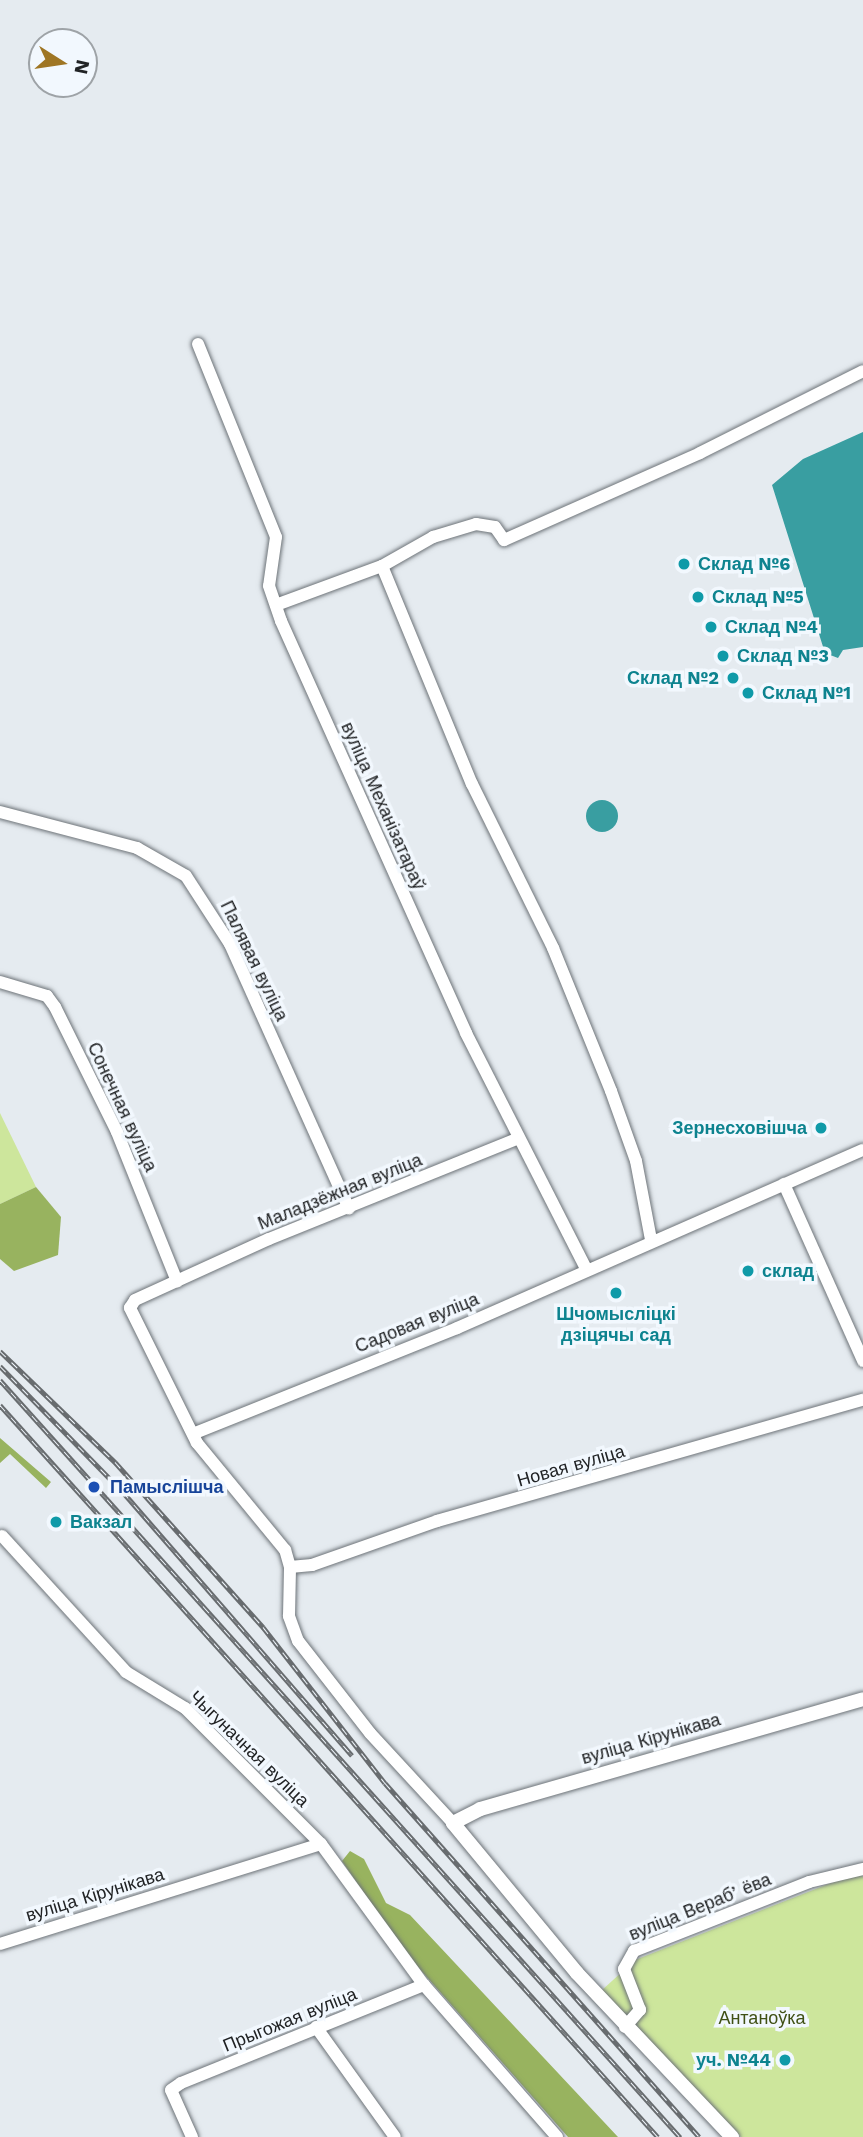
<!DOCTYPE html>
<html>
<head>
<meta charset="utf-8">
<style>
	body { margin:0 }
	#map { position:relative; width:863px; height:2137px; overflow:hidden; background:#e5ebf0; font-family:"Work Sans",sans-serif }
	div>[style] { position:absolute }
	.green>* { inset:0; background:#cde69c }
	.forest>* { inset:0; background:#98b35f }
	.water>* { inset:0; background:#399ea1 }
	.round { border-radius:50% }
	.roads { filter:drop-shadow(0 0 2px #6d7378) drop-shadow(0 0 2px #6d7378) }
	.minor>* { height:12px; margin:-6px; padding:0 6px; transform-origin:6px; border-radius:6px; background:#fff }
	.tertiary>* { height:14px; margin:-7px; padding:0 7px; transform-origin:7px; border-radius:7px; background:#fff }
	.rail>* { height:5px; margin-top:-2.5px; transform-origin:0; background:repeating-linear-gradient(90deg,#f2f8fe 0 8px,#686c6f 0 16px); box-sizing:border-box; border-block:2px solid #686c6f }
	.dots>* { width:19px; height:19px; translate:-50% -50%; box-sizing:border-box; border:4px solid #f2f8fe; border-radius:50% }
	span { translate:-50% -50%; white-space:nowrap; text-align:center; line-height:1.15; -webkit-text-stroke:7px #f2f8fe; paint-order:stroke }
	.culture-label { font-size:18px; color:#0d838f; font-weight:700 }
	.left { translate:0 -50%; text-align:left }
	.right { translate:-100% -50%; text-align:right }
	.street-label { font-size:18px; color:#212325 }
	.transit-label { font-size:18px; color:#164399; font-weight:700 }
	.park-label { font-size:18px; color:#3f5014 }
	.north { position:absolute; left:28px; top:28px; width:70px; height:70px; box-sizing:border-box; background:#f2f8fe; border:2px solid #9ea3a7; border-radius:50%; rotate:102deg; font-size:19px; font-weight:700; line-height:28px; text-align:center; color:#212325 }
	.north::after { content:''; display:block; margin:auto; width:24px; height:32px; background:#9f7624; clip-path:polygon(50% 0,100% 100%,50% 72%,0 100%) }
</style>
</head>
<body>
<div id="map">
	<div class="green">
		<i style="clip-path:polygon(0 1113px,36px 1187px,0 1204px)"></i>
		<i style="clip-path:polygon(859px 1872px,863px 1877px,863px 2137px,741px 2137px,601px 1991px,635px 1960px)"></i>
	</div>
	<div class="forest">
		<i style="clip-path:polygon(36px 1187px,61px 1217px,58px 1255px,14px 1271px,0 1259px,0 1204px)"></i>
		<i style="clip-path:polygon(0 1438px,51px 1482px,46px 1488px,10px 1454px,0 1463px)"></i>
		<i style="clip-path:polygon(350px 1851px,364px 1859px,386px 1903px,410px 1915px,618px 2137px,568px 2137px,403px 1950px,342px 1861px)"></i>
	</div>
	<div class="water">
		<i style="clip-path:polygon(863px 432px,863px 647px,843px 650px,838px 658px,825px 653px,772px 485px,803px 459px)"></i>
		<i class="round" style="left:586px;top:800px;width:32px;height:32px"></i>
	</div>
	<div class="roads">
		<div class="minor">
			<i style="left:198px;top:344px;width:208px;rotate:68deg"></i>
			<i style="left:276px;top:537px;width:49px;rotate:98.1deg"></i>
			<i style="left:269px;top:586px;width:37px;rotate:71deg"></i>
			<i style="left:281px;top:621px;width:452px;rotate:65.8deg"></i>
			<i style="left:466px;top:1033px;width:265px;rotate:63deg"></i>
			<i style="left:382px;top:566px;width:236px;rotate:67.6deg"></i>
			<i style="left:472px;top:784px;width:183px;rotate:63.7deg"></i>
			<i style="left:553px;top:948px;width:154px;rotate:67.9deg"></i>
			<i style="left:611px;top:1091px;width:74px;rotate:70.3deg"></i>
			<i style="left:636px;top:1161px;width:80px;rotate:79.2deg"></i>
			<i style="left:276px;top:605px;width:113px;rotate:-20.2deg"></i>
			<i style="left:382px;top:566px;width:59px;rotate:-29.6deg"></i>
			<i style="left:433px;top:537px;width:45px;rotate:-16.8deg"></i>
			<i style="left:476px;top:524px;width:19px;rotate:9deg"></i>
			<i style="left:495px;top:527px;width:16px;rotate:55deg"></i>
			<i style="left:504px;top:540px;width:214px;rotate:-23.9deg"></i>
			<i style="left:700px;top:453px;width:182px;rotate:-26.7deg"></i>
			<i style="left:0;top:812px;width:142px;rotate:14.7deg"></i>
			<i style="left:137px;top:848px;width:56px;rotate:29.7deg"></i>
			<i style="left:186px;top:876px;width:81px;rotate:57.1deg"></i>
			<i style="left:230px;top:944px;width:290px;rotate:65.8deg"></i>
			<i style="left:0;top:982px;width:49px;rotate:16.6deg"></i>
			<i style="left:47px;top:996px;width:14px;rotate:54deg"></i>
			<i style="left:55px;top:1007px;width:140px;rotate:63.6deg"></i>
			<i style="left:117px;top:1132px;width:161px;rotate:68.1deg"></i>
			<i style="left:784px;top:1184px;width:194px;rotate:65.9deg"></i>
			<i style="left:195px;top:1433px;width:282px;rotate:-21.8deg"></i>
			<i style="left:457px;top:1328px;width:443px;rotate:-23.7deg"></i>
			<i style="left:2px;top:1536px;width:184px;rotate:47.6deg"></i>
			<i style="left:126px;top:1672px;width:69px;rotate:31.4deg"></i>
			<i style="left:185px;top:1708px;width:192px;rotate:45deg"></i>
			<i style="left:321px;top:1844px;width:175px;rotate:53.9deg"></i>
			<i style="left:424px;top:1985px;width:202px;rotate:48.8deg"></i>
			<i style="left:290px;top:1567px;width:22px;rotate:-5deg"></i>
			<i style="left:312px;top:1565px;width:133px;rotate:-19.4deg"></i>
			<i style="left:437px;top:1521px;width:443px;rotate:-15.9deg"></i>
			<i style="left:453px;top:1823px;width:122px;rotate:-132.7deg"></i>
			<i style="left:370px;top:1733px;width:117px;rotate:-128deg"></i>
			<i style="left:298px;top:1641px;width:27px;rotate:-110deg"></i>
			<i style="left:289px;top:1616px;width:49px;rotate:-88.8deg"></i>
			<i style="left:290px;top:1567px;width:18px;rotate:-106deg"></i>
			<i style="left:285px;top:1550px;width:139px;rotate:-129.4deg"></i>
			<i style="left:197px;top:1443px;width:151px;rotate:-116.4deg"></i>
			<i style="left:130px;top:1308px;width:9px;rotate:-58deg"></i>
			<i style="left:135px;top:1300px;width:147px;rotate:-24.5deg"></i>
			<i style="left:269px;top:1239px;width:267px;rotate:-22deg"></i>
			<i style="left:0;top:1944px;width:336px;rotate:-17.3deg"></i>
			<i style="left:316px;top:2027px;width:135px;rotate:54.3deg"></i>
			<i style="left:625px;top:2027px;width:23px;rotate:-49deg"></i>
			<i style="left:640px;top:2010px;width:44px;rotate:-111.3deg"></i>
			<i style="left:624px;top:1969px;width:21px;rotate:-61deg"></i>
			<i style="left:634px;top:1951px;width:188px;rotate:-21.5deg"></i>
			<i style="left:809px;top:1882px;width:56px;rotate:-13.5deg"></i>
			<i style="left:192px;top:2137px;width:51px;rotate:-114.1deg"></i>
			<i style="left:171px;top:2090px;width:12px;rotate:-35deg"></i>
			<i style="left:181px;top:2083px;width:262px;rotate:-22deg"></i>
		</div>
		<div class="tertiary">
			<i style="left:732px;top:2137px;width:226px;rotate:-133.4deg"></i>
			<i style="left:577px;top:1973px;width:195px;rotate:-129.6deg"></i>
			<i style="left:453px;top:1823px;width:30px;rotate:-27deg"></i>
			<i style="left:480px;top:1809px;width:398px;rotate:-16deg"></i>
		</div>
	</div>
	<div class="rail">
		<i style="left:0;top:1351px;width:160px;rotate:44deg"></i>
		<i style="left:115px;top:1462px;width:222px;rotate:48.1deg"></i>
		<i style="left:263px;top:1627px;width:198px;rotate:52deg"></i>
		<i style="left:385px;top:1783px;width:473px;rotate:48.4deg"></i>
		<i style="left:0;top:1366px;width:176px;rotate:45.7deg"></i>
		<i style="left:123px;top:1492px;width:349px;rotate:49deg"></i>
		<i style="left:0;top:1380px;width:1018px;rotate:48.07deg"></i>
		<i style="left:0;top:1405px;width:984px;rotate:48.05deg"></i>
	</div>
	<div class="dots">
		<i style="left:684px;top:564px;background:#0f9aa8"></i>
		<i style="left:698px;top:597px;background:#0f9aa8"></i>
		<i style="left:711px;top:627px;background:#0f9aa8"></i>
		<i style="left:723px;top:656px;background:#0f9aa8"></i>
		<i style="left:733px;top:678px;background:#0f9aa8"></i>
		<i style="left:748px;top:693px;background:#0f9aa8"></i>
		<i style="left:821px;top:1128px;background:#0f9aa8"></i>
		<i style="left:748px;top:1271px;background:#0f9aa8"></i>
		<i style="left:616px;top:1293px;background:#0f9aa8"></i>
		<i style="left:94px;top:1487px;background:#1a4fb4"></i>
		<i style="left:56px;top:1522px;background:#0f9aa8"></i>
		<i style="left:785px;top:2060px;background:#0f9aa8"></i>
	</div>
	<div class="culture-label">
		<span class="left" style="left:698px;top:564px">Склад №6</span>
		<span class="left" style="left:712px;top:597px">Склад №5</span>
		<span class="left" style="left:725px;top:627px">Склад №4</span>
		<span class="left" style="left:737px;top:656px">Склад №3</span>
		<span class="right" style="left:719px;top:678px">Склад №2</span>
		<span class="left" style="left:762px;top:693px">Склад №1</span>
		<span class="right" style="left:807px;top:1128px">Зернесховішча</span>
		<span class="left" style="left:762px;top:1271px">склад</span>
		<span style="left:616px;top:1325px">Шчомысліцкі<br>дзіцячы сад</span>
		<span class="left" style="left:70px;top:1522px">Вакзал</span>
		<span class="right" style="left:771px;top:2060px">уч. №44</span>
	</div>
	<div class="street-label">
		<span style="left:383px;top:806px;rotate:66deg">вуліца Механізатараў</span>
		<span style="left:254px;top:961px;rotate:64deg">Палявая вуліца</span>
		<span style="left:122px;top:1107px;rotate:65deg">Сонечная вуліца</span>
		<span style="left:340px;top:1192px;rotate:-22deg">Маладзёжная вуліца</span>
		<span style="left:417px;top:1323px;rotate:-22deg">Садовая вуліца</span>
		<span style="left:571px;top:1466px;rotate:-16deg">Новая вуліца</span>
		<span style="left:651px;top:1739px;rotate:-16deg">вуліца Кірунікава</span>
		<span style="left:249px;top:1749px;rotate:44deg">Чыгуначная вуліца</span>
		<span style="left:95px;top:1895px;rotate:-17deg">вуліца Кірунікава</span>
		<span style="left:700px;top:1907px;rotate:-22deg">вуліца Верабʼёва</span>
		<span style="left:290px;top:2020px;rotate:-22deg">Прыгожая вуліца</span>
	</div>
	<div class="transit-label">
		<span class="left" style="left:110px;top:1487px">Памыслішча</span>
	</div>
	<div class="park-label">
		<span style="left:762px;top:2018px">Антаноўка</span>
	</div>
	<div class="north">N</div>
</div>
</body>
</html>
